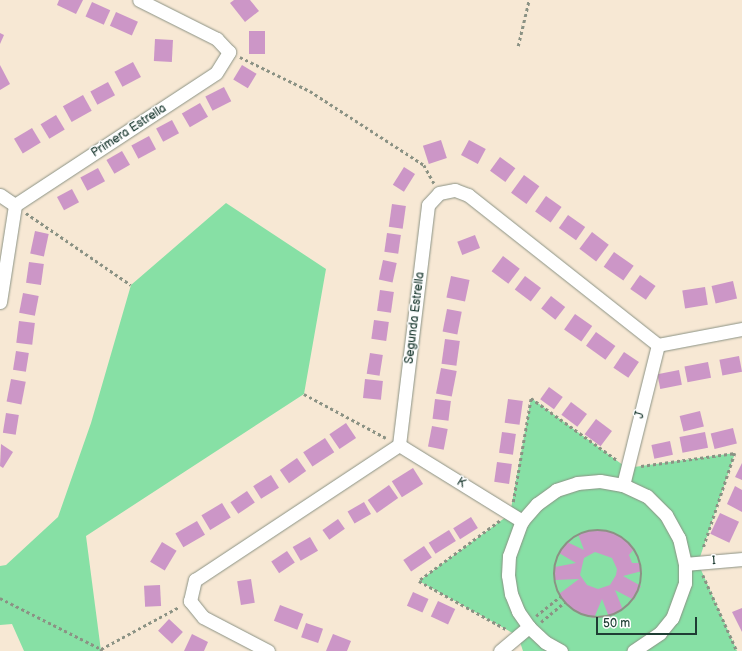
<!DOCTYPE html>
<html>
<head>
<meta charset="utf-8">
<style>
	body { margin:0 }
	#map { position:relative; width:742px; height:651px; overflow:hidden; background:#f7e8d4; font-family:"Balsamiq Sans",sans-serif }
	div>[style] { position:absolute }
	.green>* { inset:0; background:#87e0a5 }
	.building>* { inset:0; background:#cc96c7; transform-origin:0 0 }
	.path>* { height:2.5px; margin-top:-1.25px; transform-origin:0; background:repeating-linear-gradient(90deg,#8b9284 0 3px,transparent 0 6px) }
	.path>.ring { margin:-1.25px; padding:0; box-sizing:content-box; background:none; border:2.5px solid #8b9284; border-radius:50% }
	.roads { filter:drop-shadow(0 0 1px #8b9284) drop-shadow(0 0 1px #8b9284) }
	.street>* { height:13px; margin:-6.5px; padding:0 6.5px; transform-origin:6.5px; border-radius:6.5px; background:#fff }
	span { translate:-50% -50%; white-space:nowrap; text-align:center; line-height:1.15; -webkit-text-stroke:3px #fff; paint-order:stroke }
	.street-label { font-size:12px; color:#1f3d34 }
	.scale { position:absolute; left:596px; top:617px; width:101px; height:18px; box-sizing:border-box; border:2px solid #1f3d34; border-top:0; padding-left:5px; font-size:12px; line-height:14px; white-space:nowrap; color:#1f3d34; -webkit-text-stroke:3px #fff; paint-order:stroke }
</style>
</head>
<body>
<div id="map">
	<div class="green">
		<i style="clip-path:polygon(226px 203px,326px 269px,304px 394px,86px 536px,101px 651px,24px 651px,12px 624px,0 625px,0 566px,6px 565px,58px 517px,91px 423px,131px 285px)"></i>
		<i style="clip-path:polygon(531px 398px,627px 468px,735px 453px,698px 563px,737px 651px,523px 651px,518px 636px,419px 581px,510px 514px)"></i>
	</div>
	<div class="building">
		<i style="clip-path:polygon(59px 0,83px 0,76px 14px,57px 5px)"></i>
		<i style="clip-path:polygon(234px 0,250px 0,259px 11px,245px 22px,230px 3px)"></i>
		<i style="left:92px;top:2px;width:20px;height:16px;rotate:24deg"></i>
		<i style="left:116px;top:12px;width:24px;height:15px;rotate:24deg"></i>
		<i style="left:249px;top:31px;width:16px;height:23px"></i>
		<i style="clip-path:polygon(0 33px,4px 35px,0 44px)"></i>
		<i style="left:155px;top:39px;width:18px;height:22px;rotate:3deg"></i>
		<i style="left:133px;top:62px;width:17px;height:21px;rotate:62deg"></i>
		<i style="clip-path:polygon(0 65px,10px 84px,0 90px)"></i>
		<i style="left:242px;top:65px;width:17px;height:17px;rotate:31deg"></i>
		<i style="left:108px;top:82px;width:15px;height:20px;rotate:62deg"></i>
		<i style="left:224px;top:87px;width:16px;height:21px;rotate:63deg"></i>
		<i style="left:83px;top:95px;width:18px;height:23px;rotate:61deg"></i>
		<i style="left:200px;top:103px;width:16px;height:21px;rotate:60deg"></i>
		<i style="left:56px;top:115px;width:17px;height:18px;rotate:59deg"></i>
		<i style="left:172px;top:120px;width:15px;height:18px;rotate:62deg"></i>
		<i style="left:32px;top:128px;width:17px;height:21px;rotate:59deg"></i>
		<i style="left:149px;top:136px;width:15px;height:20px;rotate:62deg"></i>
		<i style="left:441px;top:140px;width:19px;height:19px;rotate:72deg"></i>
		<i style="left:469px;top:140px;width:19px;height:17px;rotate:28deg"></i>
		<i style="left:122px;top:151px;width:16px;height:18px;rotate:60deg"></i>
		<i style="left:500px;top:157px;width:19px;height:17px;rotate:36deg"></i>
		<i style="left:404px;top:167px;width:13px;height:21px;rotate:32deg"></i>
		<i style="left:98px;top:168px;width:15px;height:20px;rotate:62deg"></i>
		<i style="left:524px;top:175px;width:19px;height:22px;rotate:36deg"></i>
		<i style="left:72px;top:189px;width:15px;height:17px;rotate:62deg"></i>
		<i style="left:546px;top:196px;width:19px;height:19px;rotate:35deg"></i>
		<i style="left:392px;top:204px;width:14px;height:23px;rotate:8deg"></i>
		<i style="left:568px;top:215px;width:21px;height:16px;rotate:35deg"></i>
		<i style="left:35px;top:231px;width:14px;height:23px;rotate:12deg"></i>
		<i style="left:592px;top:232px;width:21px;height:21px;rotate:37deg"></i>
		<i style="left:387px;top:233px;width:14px;height:19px;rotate:8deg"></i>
		<i style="left:475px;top:235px;width:14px;height:19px;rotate:69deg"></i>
		<i style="left:614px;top:252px;width:24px;height:18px;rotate:35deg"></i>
		<i style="left:503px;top:256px;width:21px;height:19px;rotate:37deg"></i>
		<i style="left:383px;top:260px;width:14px;height:20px;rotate:12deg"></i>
		<i style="left:29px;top:262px;width:15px;height:21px;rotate:8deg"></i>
		<i style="left:640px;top:275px;width:19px;height:17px;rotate:35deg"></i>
		<i style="left:451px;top:276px;width:19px;height:22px;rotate:12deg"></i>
		<i style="left:525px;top:276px;width:20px;height:17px;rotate:37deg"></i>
		<i style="left:733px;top:281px;width:18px;height:22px;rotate:77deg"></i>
		<i style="left:705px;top:287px;width:18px;height:23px;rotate:81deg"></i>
		<i style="left:380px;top:290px;width:14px;height:21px;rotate:8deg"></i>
		<i style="left:23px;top:293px;width:16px;height:20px;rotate:11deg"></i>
		<i style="left:551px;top:296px;width:18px;height:16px;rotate:38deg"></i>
		<i style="left:447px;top:309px;width:15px;height:23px;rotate:11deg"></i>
		<i style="left:575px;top:314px;width:21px;height:19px;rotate:35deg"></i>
		<i style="left:374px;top:320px;width:15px;height:19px;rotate:8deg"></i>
		<i style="left:19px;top:321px;width:16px;height:22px;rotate:7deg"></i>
		<i style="left:596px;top:332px;width:24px;height:17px;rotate:36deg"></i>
		<i style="left:445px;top:339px;width:15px;height:25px;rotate:8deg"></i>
		<i style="left:16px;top:351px;width:13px;height:19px;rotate:9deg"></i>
		<i style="left:624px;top:352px;width:18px;height:19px;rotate:34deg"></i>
		<i style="left:370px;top:353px;width:13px;height:21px;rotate:9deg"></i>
		<i style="left:739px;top:356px;width:16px;height:20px;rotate:79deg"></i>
		<i style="left:708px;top:362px;width:16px;height:24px;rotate:79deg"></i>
		<i style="left:441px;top:368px;width:16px;height:26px;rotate:11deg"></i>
		<i style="left:679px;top:370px;width:15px;height:22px;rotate:79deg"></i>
		<i style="left:11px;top:379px;width:15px;height:23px;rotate:11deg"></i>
		<i style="left:365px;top:379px;width:18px;height:19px;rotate:6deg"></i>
		<i style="left:549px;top:387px;width:17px;height:15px;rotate:36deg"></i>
		<i style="left:435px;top:399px;width:16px;height:20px;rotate:7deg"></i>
		<i style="left:508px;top:399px;width:15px;height:24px;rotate:8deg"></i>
		<i style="left:571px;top:402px;width:20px;height:16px;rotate:37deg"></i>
		<i style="left:700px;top:411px;width:16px;height:21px;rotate:76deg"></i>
		<i style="left:6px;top:413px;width:13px;height:20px;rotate:9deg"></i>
		<i style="left:596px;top:419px;width:20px;height:19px;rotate:37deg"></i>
		<i style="left:346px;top:423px;width:18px;height:20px;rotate:56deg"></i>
		<i style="left:432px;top:426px;width:16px;height:21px;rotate:11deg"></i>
		<i style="left:733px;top:428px;width:16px;height:23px;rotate:76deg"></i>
		<i style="left:502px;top:432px;width:14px;height:21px;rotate:8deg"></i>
		<i style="left:705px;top:432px;width:16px;height:26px;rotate:79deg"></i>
		<i style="left:325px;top:438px;width:17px;height:26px;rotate:57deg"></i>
		<i style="left:670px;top:441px;width:14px;height:19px;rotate:78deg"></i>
		<i style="clip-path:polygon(1px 444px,13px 452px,3px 468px,0 466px)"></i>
		<i style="left:297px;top:458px;width:16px;height:21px;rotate:55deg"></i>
		<i style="left:497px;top:462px;width:15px;height:20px;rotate:8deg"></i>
		<i style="clip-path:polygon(742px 463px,742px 480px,735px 477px)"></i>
		<i style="left:413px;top:468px;width:19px;height:25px;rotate:58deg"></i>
		<i style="left:271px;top:475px;width:15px;height:21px;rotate:58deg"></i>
		<i style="left:389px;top:485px;width:16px;height:26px;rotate:55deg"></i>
		<i style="clip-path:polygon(735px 486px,742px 490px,742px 512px,727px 504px)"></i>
		<i style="left:247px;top:491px;width:14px;height:20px;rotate:56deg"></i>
		<i style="left:364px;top:502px;width:14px;height:19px;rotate:60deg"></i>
		<i style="left:222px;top:503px;width:17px;height:24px;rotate:59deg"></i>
		<i style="left:720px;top:513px;width:21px;height:23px;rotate:25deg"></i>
		<i style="left:471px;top:517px;width:13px;height:21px;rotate:58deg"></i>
		<i style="left:338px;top:519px;width:12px;height:19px;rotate:55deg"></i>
		<i style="left:197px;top:521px;width:16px;height:25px;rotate:60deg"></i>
		<i style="left:449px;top:530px;width:13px;height:24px;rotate:58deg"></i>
		<i style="clip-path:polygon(evenodd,592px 530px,605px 530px,618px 535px,630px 543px,634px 549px,629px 555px,632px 563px,640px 563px,642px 571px,623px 576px,641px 586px,634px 600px,615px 590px,623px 610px,609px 617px,602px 599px,594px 618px,579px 614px,567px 605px,559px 594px,579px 579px,555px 580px,555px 567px,576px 563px,559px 553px,567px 542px,584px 550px,578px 534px,592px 530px,595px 552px,612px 558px,617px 569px,616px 575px,610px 585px,598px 589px,587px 585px,580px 575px,584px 558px,595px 552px)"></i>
		<i style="left:310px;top:537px;width:16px;height:20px;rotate:60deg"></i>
		<i style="left:162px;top:542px;width:17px;height:23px;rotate:31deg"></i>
		<i style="left:424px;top:546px;width:14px;height:25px;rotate:56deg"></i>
		<i style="left:287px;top:551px;width:14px;height:19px;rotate:56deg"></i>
		<i style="left:251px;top:579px;width:24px;height:14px;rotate:81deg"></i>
		<i style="left:160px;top:585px;width:21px;height:16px;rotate:87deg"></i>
		<i style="left:413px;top:592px;width:17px;height:15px;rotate:24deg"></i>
		<i style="left:438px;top:601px;width:19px;height:17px;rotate:25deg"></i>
		<i style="left:280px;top:605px;width:25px;height:17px;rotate:21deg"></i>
		<i style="clip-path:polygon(742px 608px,742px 632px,732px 612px)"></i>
		<i style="left:169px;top:619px;width:19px;height:16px;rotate:43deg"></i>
		<i style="left:306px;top:623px;width:18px;height:15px;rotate:19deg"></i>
		<i style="clip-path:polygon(192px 634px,208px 642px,204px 651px,184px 651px)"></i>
		<i style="clip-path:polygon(333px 634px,351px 641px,347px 651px,326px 651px)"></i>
	</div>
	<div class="path">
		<i style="left:518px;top:46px;width:47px;rotate:-76.6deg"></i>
		<i style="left:240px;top:57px;width:78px;rotate:25.9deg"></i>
		<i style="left:310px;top:91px;width:136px;rotate:33deg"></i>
		<i style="left:424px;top:165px;width:21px;rotate:61deg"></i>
		<i style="left:26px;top:213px;width:127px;rotate:34.4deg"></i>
		<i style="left:304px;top:394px;width:93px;rotate:28.2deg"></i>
		<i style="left:641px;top:466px;width:95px;rotate:-7.9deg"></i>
		<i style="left:735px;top:453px;width:101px;rotate:108.4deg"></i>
		<i style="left:513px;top:502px;width:106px;rotate:-80.2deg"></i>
		<i style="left:531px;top:398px;width:106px;rotate:35.8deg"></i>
		<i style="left:500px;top:521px;width:101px;rotate:143.5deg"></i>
		<i style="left:419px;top:581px;width:99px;rotate:28.9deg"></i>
		<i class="ring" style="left:554px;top:530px;width:85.5px;height:85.5px"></i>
		<i style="left:703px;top:575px;width:83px;rotate:65.9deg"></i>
		<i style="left:0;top:598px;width:113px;rotate:26.8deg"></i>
		<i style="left:536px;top:616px;width:32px;rotate:-39deg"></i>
		<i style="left:541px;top:622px;width:31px;rotate:-40deg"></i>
		<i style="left:101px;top:651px;width:2px;rotate:-90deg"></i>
		<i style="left:101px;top:649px;width:89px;rotate:-28.3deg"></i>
	</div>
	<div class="roads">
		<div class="street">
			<i style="left:0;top:195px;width:18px;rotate:34deg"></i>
			<i style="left:0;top:302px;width:98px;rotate:-81.2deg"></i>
			<i style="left:15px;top:205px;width:240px;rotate:-33.3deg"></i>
			<i style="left:216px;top:73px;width:25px;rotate:-58deg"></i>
			<i style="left:229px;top:52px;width:18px;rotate:-133deg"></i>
			<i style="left:217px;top:39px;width:87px;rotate:-153.4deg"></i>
			<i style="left:399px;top:445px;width:145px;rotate:31.7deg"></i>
			<i style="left:623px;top:485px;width:144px;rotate:-76deg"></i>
			<i style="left:685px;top:564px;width:57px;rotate:-5deg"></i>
			<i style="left:268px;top:651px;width:73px;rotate:-152.4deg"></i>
			<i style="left:203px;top:617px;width:21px;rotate:-129deg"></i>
			<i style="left:190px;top:601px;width:22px;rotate:-77deg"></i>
			<i style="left:195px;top:580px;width:245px;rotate:-33.5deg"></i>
			<i style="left:399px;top:445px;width:242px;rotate:-83.1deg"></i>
			<i style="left:428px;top:205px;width:16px;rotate:-47deg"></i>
			<i style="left:439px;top:193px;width:16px;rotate:-11deg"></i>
			<i style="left:455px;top:190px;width:14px;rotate:21deg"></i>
			<i style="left:468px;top:195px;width:242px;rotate:38.3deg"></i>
			<i style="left:658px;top:345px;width:86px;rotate:-10.8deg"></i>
			<i style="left:500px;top:651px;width:38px;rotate:-40deg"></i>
			<i style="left:561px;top:651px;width:18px;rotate:-151deg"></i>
			<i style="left:545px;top:642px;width:22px;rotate:-137deg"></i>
			<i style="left:529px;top:627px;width:19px;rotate:-125deg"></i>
			<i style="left:518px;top:611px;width:18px;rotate:-112deg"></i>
			<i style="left:511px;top:594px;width:19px;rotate:-99deg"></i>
			<i style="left:508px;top:575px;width:19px;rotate:-87deg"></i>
			<i style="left:509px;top:556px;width:37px;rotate:-70deg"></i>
			<i style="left:522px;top:521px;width:23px;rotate:-49deg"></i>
			<i style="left:537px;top:504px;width:24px;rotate:-36deg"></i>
			<i style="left:556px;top:490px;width:22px;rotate:-18deg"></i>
			<i style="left:577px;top:483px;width:23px;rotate:-5deg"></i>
			<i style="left:600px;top:481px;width:23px;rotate:10deg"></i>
			<i style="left:623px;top:485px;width:26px;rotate:25deg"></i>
			<i style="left:647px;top:496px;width:27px;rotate:45deg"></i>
			<i style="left:666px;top:515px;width:26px;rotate:61deg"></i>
			<i style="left:679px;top:538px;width:27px;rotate:77deg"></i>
			<i style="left:685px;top:564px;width:19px;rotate:90deg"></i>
			<i style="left:685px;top:583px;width:37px;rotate:110deg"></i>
			<i style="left:672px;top:618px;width:19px;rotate:129deg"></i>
			<i style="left:660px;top:633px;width:32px;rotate:146deg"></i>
		</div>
	</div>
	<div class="street-label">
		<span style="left:129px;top:131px;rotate:-33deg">Primera Estrella</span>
		<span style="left:415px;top:318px;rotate:-83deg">Segunda Estrella</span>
		<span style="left:640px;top:415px;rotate:-76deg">J</span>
		<span style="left:461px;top:483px;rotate:32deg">K</span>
		<span style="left:714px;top:561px;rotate:-4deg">I</span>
	</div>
	<div class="scale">50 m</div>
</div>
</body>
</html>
